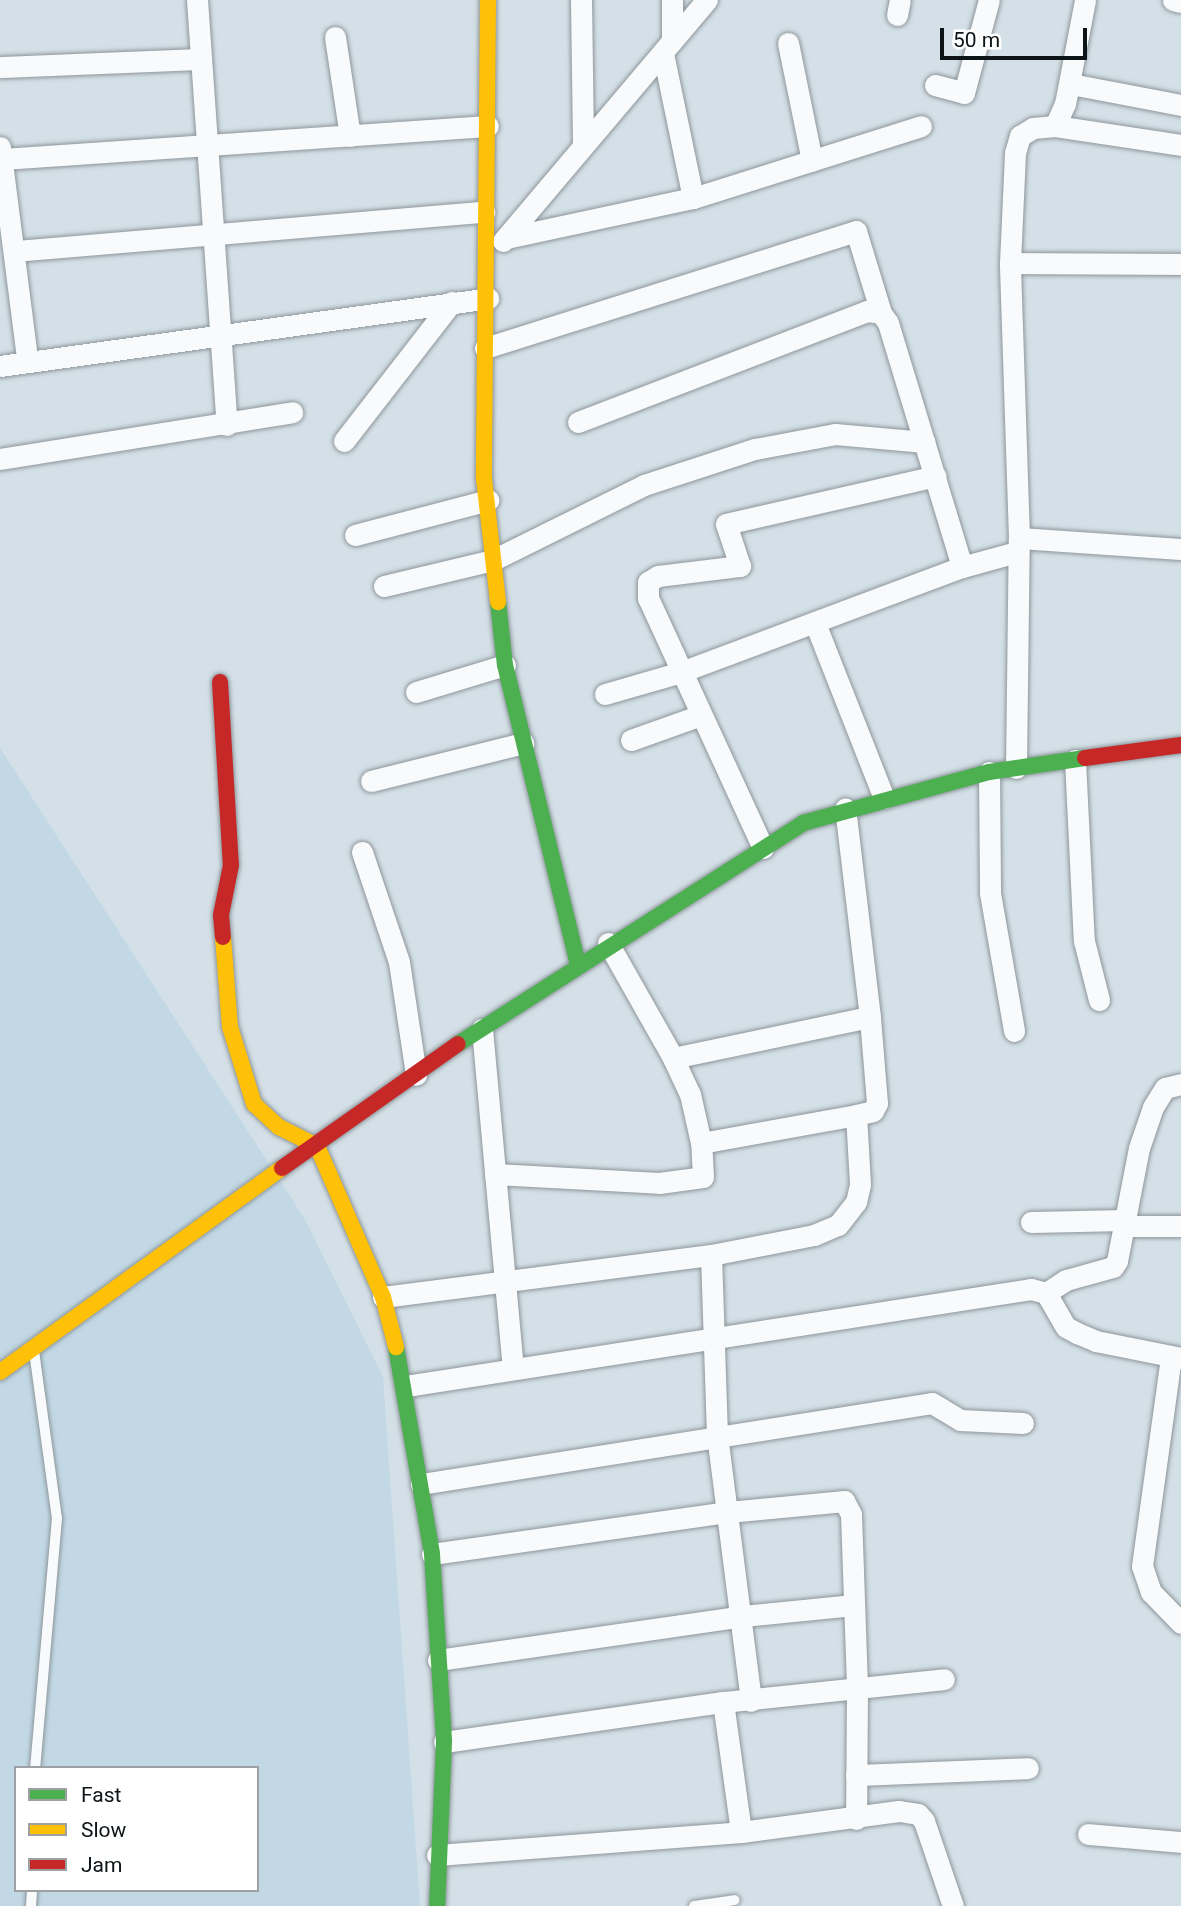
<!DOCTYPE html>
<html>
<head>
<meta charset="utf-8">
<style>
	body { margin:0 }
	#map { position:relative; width:1181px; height:1906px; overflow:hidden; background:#d4e0e7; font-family:Roboto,sans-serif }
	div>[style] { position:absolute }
	.built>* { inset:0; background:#c2d9e5 }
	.roads { filter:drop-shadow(0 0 2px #8d969b) drop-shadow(0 0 2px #8d969b) }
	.lane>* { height:10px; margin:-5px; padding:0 5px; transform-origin:5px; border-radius:5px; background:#f9fafb }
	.street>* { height:21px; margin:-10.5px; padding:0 10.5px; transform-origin:10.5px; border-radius:10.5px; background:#f9fafb }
	.fast>* { height:16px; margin:-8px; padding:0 8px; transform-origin:8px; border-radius:8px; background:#4caf50 }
	.slow>* { height:16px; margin:-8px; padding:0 8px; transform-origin:8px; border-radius:8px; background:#ffc107 }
	.jam>* { height:16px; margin:-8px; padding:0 8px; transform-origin:8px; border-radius:8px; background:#c62828 }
	span { translate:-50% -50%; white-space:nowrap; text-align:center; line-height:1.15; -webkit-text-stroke:5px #fff; paint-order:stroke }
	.legend { position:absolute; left:14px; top:1766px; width:245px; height:126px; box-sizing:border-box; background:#fff; border:2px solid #9ea1a3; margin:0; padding:9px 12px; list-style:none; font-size:21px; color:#0c1418 }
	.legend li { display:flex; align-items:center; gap:14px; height:35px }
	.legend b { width:35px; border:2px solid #9ea1a3 }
	.scale { position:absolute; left:940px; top:28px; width:147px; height:32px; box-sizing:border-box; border:4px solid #0c1418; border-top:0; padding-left:9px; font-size:21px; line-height:24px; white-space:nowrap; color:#0c1418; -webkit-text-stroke:5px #fff; paint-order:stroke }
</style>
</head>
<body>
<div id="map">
	<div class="built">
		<i style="clip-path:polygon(evenodd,0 748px,306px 1221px,383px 1377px,420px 1906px,0 1906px,0 748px,16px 1768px,257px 1768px,257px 1890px,16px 1890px,16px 1768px)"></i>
	</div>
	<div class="roads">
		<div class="lane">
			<i style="left:34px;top:1351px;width:169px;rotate:82.2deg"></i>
			<i style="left:57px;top:1518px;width:251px;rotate:95deg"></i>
			<i style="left:31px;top:1906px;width:16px;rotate:-86deg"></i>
			<i style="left:694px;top:1906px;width:41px;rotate:-8.3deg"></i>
		</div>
		<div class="street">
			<i style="left:197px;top:0;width:426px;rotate:86deg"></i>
			<i style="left:581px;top:0;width:144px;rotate:89.2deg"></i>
			<i style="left:1173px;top:0;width:8px;rotate:14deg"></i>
			<i style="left:897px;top:15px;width:15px;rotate:-79deg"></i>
			<i style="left:335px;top:37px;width:100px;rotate:81.4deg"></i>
			<i style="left:672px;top:41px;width:41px;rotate:-90deg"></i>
			<i style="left:788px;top:43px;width:120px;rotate:78.5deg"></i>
			<i style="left:0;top:67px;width:201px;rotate:-2.3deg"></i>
			<i style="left:1071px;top:84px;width:112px;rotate:10.8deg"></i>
			<i style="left:935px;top:85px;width:30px;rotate:15deg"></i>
			<i style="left:964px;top:93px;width:96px;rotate:-75deg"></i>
			<i style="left:1055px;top:126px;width:127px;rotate:8.6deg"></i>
			<i style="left:0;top:147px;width:214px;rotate:82.7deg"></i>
			<i style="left:2px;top:159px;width:487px;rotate:-3.9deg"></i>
			<i style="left:693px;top:198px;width:239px;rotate:-17.5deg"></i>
			<i style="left:506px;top:238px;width:191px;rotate:-12.1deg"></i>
			<i style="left:693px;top:198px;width:148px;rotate:-101.7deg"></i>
			<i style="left:503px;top:241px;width:316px;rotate:-49.8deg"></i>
			<i style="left:15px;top:251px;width:471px;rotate:-4.8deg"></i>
			<i style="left:1010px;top:263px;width:171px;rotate:0.3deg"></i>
			<i style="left:485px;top:348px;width:389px;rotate:-17.5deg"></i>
			<i style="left:856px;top:231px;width:86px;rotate:73deg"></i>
			<i style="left:0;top:366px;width:493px;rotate:-7.9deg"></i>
			<i style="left:578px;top:422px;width:310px;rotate:-21deg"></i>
			<i style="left:867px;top:311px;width:14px;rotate:8deg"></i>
			<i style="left:881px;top:313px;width:12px;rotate:55deg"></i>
			<i style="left:888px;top:323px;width:255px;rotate:73.1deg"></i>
			<i style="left:344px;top:441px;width:176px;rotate:-52.2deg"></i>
			<i style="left:0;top:459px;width:296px;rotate:-9.1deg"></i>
			<i style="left:355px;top:535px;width:138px;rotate:-14.7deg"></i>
			<i style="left:1019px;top:538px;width:162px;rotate:3.9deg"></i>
			<i style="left:384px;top:586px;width:112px;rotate:-13.4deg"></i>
			<i style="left:493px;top:560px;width:169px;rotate:-26.4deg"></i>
			<i style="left:644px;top:485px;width:117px;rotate:-18deg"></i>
			<i style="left:755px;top:449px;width:81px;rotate:-10.6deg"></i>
			<i style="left:835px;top:434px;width:90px;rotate:5.1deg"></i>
			<i style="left:815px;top:623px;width:188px;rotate:68.5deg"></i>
			<i style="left:416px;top:692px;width:93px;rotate:-16.9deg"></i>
			<i style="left:605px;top:694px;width:79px;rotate:-16.1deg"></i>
			<i style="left:681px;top:672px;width:300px;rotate:-20.5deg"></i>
			<i style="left:962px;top:567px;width:57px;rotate:-15.3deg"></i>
			<i style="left:631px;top:740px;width:74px;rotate:-19.7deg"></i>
			<i style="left:1075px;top:760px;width:181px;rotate:87.2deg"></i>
			<i style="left:1084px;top:941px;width:61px;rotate:75.7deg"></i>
			<i style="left:1016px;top:768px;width:230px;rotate:-89.3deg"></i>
			<i style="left:1019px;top:538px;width:275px;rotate:-91.9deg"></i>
			<i style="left:1010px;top:263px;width:110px;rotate:-87.4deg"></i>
			<i style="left:1015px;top:153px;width:18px;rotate:-74deg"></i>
			<i style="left:1020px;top:136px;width:15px;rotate:-32deg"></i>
			<i style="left:1033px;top:128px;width:22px;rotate:-5deg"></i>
			<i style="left:1055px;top:126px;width:24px;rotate:-66deg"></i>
			<i style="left:1065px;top:104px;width:106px;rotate:-79.1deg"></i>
			<i style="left:989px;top:772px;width:121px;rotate:89.5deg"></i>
			<i style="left:990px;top:893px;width:140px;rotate:80.1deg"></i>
			<i style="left:371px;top:781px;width:157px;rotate:-14deg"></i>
			<i style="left:763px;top:848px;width:275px;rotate:-114.7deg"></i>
			<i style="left:648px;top:598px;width:16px;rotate:-90deg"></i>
			<i style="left:648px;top:582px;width:12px;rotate:-31deg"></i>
			<i style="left:658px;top:576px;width:83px;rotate:-7deg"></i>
			<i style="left:740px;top:566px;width:44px;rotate:-108.4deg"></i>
			<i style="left:726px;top:524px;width:215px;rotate:-12.9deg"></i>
			<i style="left:362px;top:852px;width:116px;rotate:71.4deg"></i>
			<i style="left:399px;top:962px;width:114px;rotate:81.4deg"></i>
			<i style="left:608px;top:943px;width:132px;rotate:60.5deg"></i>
			<i style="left:673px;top:1058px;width:201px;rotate:-11.8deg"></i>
			<i style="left:870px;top:1017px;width:210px;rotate:-96.8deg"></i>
			<i style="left:482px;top:1029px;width:341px;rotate:84.8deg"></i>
			<i style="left:673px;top:1058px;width:40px;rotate:65deg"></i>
			<i style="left:690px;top:1094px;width:50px;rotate:77.3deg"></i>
			<i style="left:701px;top:1143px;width:158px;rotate:-10.2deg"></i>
			<i style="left:856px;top:1115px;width:17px;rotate:-13deg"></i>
			<i style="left:873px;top:1111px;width:9px;rotate:-63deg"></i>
			<i style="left:877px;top:1103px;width:86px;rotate:-94.7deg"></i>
			<i style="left:495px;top:1174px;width:164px;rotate:3.1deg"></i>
			<i style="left:659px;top:1183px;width:44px;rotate:-7.8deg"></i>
			<i style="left:703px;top:1177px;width:34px;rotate:-93deg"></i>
			<i style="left:1031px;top:1222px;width:95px;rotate:-1.2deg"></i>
			<i style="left:1125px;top:1226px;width:56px"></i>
			<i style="left:711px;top:1255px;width:180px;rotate:88.1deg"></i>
			<i style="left:717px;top:1435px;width:268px;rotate:82.7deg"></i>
			<i style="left:1046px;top:1293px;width:24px;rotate:-33deg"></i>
			<i style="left:1066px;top:1280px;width:49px;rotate:-15.5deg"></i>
			<i style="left:1113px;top:1267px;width:7px;rotate:-56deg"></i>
			<i style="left:1117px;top:1261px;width:115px;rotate:-79deg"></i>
			<i style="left:1139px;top:1148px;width:43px;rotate:-71.1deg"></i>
			<i style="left:1153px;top:1107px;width:22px;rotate:-58deg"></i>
			<i style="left:1165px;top:1088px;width:16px;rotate:-14deg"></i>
			<i style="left:383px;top:1297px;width:331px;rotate:-7.3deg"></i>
			<i style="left:711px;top:1255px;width:105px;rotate:-11deg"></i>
			<i style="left:814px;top:1235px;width:26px;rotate:-23deg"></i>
			<i style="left:838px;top:1225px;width:29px;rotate:-52deg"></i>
			<i style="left:856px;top:1202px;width:18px;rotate:-77deg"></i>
			<i style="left:860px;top:1184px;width:69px;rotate:-93.3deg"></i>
			<i style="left:1171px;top:1357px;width:211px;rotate:97.9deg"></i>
			<i style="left:1142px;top:1566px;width:28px;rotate:71deg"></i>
			<i style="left:1151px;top:1592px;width:43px;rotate:45.9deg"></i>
			<i style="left:406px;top:1386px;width:632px;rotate:-8.82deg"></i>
			<i style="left:1031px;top:1289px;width:16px;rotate:15deg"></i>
			<i style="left:1046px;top:1293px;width:39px;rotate:60deg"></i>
			<i style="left:1066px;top:1327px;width:13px;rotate:29deg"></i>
			<i style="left:1077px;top:1333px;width:21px;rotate:23deg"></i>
			<i style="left:1096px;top:1341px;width:87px;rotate:11.3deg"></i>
			<i style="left:421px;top:1484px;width:517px;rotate:-9.01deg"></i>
			<i style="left:932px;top:1403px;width:33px;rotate:31deg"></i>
			<i style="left:960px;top:1420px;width:63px;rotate:2.7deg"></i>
			<i style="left:432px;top:1554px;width:299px;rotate:-8.1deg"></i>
			<i style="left:728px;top:1512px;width:117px;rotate:-5.4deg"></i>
			<i style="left:844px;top:1501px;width:15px;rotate:62deg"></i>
			<i style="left:851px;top:1514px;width:175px;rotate:88deg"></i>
			<i style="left:857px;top:1689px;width:130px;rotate:90.4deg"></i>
			<i style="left:438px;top:1660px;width:308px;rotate:-8.2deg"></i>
			<i style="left:743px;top:1616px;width:111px;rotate:-5.7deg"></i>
			<i style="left:723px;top:1702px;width:131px;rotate:82.1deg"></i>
			<i style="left:444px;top:1742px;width:282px;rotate:-8.2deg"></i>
			<i style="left:723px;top:1702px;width:222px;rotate:-5.9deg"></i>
			<i style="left:856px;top:1775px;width:172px;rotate:-2.3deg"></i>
			<i style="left:1088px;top:1834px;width:93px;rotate:4.9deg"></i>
			<i style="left:437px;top:1855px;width:305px;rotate:-4.3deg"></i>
			<i style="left:741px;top:1832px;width:159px;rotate:-7.6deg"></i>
			<i style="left:899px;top:1811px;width:19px;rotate:9deg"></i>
			<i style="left:918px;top:1814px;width:9px;rotate:49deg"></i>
			<i style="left:924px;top:1821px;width:90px;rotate:71.2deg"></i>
		</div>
		<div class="fast">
			<i style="left:498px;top:602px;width:63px;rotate:83.7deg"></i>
			<i style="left:505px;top:665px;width:305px;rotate:76.3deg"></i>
			<i style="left:458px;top:1044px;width:410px;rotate:-32.6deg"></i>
			<i style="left:803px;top:823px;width:193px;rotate:-15.3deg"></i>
			<i style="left:989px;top:772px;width:97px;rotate:-8.3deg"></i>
			<i style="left:396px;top:1347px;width:210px;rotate:80.1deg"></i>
			<i style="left:432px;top:1554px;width:188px;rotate:86.3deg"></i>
			<i style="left:444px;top:1742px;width:164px;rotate:92.4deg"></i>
		</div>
		<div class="slow">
			<i style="left:488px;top:0;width:479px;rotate:90.5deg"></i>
			<i style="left:484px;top:479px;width:124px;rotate:83.5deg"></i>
			<i style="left:223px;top:937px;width:90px;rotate:85.6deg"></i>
			<i style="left:230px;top:1027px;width:81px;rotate:72.7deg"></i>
			<i style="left:254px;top:1104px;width:34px;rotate:43deg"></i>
			<i style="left:279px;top:1127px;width:42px;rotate:26.6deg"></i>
			<i style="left:317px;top:1146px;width:165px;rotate:66.4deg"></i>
			<i style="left:383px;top:1297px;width:52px;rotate:75.4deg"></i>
			<i style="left:0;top:1372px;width:348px;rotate:-35.9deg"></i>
		</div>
		<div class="jam">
			<i style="left:220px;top:682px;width:183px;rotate:86.6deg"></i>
			<i style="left:231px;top:865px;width:51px;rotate:101.3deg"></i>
			<i style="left:221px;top:915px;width:22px;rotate:85deg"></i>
			<i style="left:1085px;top:758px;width:97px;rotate:-7.7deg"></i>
			<i style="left:282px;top:1168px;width:215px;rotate:-35.2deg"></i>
		</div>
	</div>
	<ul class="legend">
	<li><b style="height:9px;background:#4caf50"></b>Fast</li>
	<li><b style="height:9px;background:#ffc107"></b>Slow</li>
	<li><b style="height:9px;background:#c62828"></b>Jam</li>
	</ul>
	<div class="scale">50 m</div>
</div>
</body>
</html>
